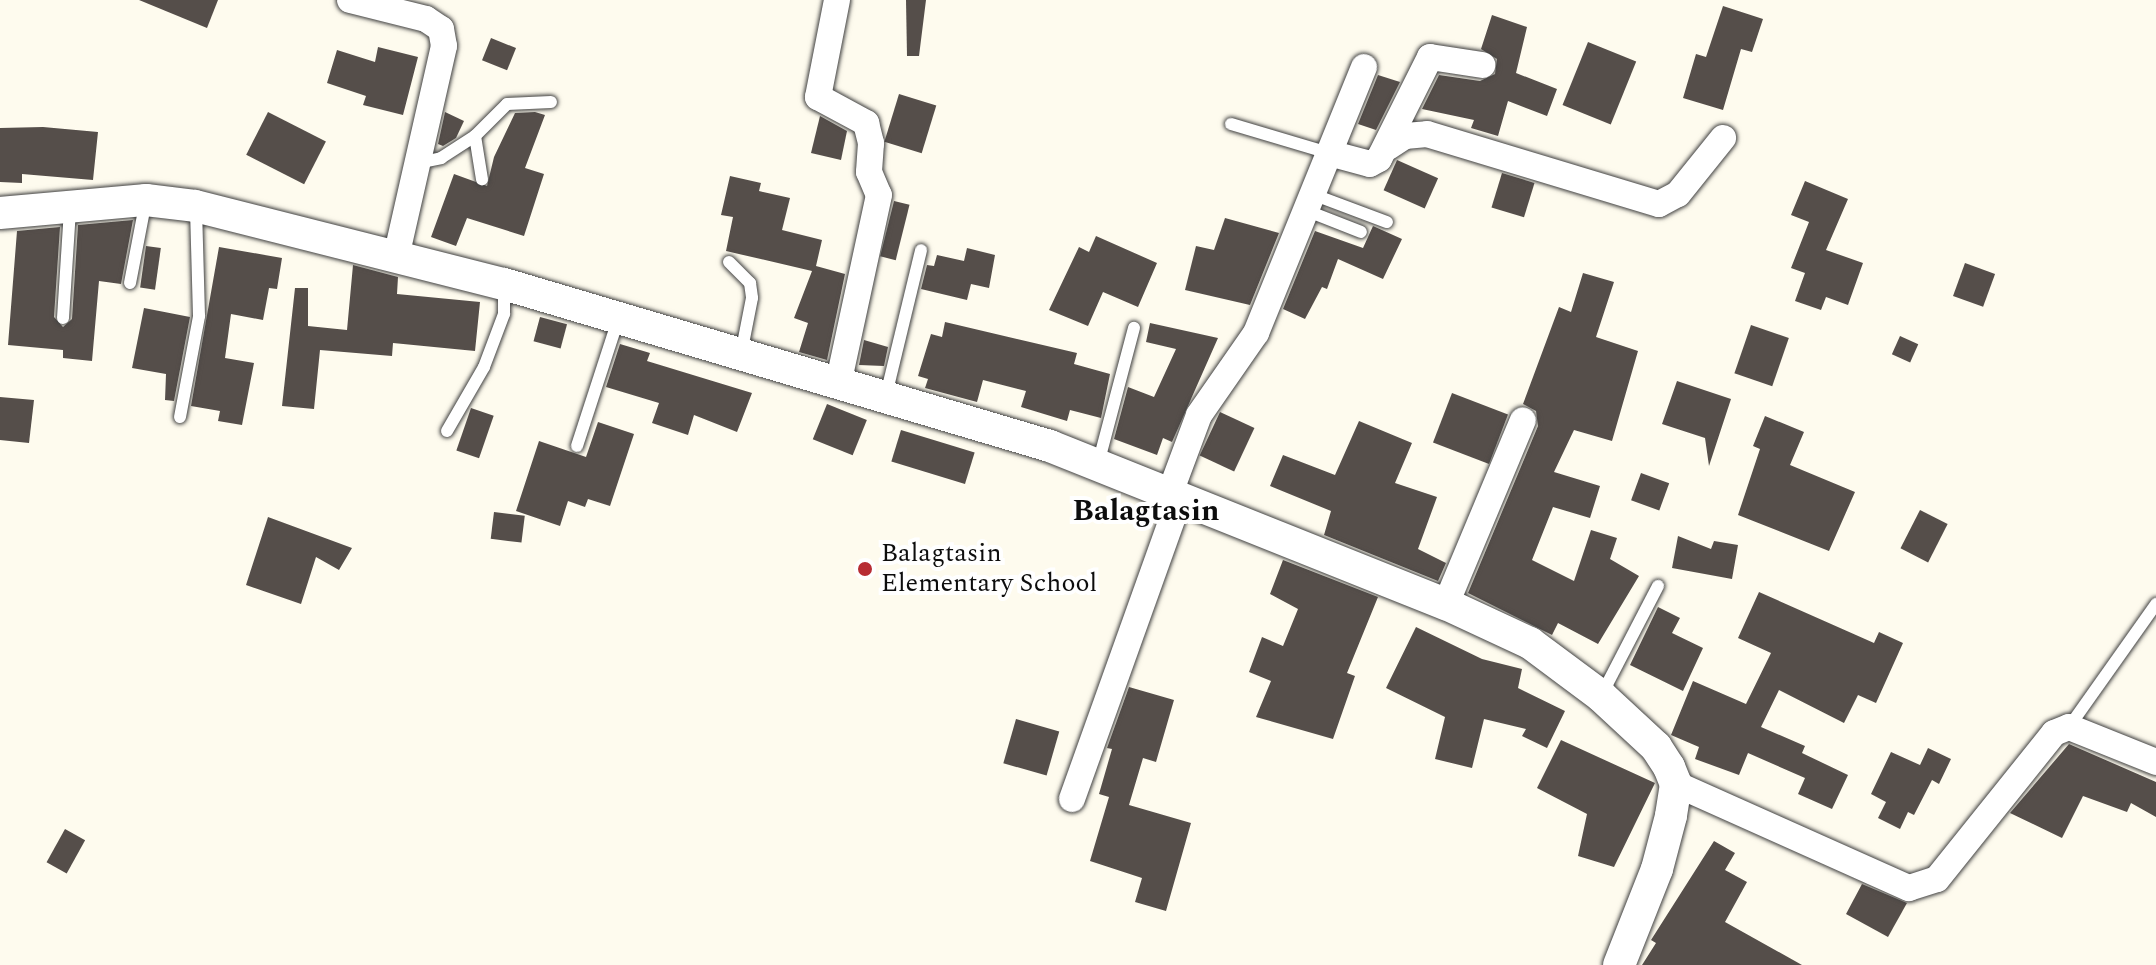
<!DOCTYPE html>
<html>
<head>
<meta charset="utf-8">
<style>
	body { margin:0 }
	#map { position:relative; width:2156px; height:965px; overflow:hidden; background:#fefbee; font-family:Spectral,serif }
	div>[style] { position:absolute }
	.building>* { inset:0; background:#554e4a; transform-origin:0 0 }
	.roads { filter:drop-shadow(0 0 2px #404040) drop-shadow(0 0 2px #404040) }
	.service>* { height:12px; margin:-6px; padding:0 6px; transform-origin:6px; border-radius:6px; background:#fff }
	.minor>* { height:26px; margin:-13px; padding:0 13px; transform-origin:13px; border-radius:13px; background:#fff }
	.tertiary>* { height:32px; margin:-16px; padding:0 16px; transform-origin:16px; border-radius:16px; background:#fff }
	.dots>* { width:22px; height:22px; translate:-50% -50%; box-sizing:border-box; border:4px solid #fff; border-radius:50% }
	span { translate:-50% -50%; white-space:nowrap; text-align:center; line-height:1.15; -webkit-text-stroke:8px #fff; paint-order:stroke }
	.poi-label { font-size:26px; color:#0d0d0d }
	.left { translate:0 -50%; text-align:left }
	.quarter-label { font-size:30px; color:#0d0d0d; font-weight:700 }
</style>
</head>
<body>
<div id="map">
	<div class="building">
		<i style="clip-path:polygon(139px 0,218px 0,207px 28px)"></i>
		<i style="clip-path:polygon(906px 0,926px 0,919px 56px,907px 56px)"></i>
		<i style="clip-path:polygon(1723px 6px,1763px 19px,1752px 52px,1741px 49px,1723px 110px,1683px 98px,1696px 54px,1706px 57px)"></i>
		<i style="clip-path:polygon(1492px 15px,1527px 27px,1516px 73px,1557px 89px,1547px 116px,1508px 101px,1498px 136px,1471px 128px,1474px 120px,1422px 109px,1439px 75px,1480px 81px,1495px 74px,1497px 59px,1481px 49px)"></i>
		<i style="left:491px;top:38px;width:27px;height:24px;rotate:22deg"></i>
		<i style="left:1588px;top:42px;width:52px;height:68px;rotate:22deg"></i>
		<i style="clip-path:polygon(378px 47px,418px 57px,403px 115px,363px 105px,366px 96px,327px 83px,337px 50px,375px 62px)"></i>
		<i style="clip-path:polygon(1378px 75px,1400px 82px,1376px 130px,1358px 124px)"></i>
		<i style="left:899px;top:94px;width:39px;height:50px;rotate:17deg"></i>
		<i style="left:268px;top:112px;width:65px;height:48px;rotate:27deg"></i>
		<i style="clip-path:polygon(445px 112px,464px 121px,456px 138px,443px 146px,438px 144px)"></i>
		<i style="clip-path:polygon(535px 112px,545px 115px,525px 168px,544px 174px,524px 236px,467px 218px,456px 246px,431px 237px,454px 174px,487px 186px,494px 157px,515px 113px)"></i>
		<i style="clip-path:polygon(820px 116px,847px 131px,841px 160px,811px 153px)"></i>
		<i style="clip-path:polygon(43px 127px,98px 132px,93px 180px,22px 174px,22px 183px,0 182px,0 128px)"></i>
		<i style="left:1397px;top:160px;width:45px;height:33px;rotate:24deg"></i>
		<i style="left:1502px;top:173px;width:34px;height:36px;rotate:17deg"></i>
		<i style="clip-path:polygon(730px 176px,761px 183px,759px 191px,790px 198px,782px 230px,822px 240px,816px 266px,845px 274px,827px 360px,799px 352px,808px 323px,794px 318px,812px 271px,726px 251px,733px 217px,721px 215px)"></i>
		<i style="clip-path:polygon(1805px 181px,1848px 199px,1826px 250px,1863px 263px,1848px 305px,1826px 297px,1821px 310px,1795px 301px,1805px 273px,1791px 268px,1809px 222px,1791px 215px)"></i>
		<i style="left:894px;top:201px;width:16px;height:57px;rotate:14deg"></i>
		<i style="clip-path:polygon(1225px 218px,1279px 233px,1250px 305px,1185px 290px,1196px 246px,1214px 250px)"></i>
		<i style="clip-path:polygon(133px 220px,121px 284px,99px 281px,92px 361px,63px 358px,63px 350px,8px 345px,17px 231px,60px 227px,54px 317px,63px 327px,72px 319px,78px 225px)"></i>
		<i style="clip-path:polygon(1373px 226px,1402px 239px,1383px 279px,1338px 259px,1327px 289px,1322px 287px,1305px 319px,1283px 309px,1315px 231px,1363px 248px)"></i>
		<i style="clip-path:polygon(1096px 236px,1157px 263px,1138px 307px,1103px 292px,1088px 326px,1049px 310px,1079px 247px,1089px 252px)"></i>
		<i style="left:146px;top:246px;width:15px;height:42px;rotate:8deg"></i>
		<i style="clip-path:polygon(219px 247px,282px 258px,277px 289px,269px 288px,263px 320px,231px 314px,225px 358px,254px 363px,242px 425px,218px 421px,220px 411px,191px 406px)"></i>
		<i style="clip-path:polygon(967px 248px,995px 255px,989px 288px,971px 284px,967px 300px,921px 289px,927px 265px,934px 266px,937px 255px,964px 261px)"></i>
		<i style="left:1965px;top:263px;width:32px;height:35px;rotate:20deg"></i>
		<i style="clip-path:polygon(353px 265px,398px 277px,397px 294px,480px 302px,475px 351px,393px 343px,392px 356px,320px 350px,314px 409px,282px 406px,295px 288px,308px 288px,308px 326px,347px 330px)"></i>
		<i style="clip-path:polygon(1583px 273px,1614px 282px,1596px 337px,1638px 351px,1612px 441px,1574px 430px,1554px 472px,1600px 486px,1590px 518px,1553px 507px,1532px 560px,1574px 581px,1591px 530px,1617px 538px,1610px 559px,1639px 576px,1598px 644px,1558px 623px,1552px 635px,1468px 593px,1538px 426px,1536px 411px,1523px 404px,1559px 307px,1571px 312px)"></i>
		<i style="clip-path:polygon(144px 308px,190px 317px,174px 401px,165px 400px,166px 374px,132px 368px)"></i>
		<i style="left:540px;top:317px;width:28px;height:25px;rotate:15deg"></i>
		<i style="clip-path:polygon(945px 322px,1077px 353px,1074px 364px,1110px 374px,1101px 418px,1070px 410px,1067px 421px,1021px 407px,1026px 391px,983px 380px,977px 402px,925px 388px,928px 379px,918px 376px,931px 334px,942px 337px)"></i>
		<i style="clip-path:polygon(1150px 323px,1218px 338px,1172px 442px,1163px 438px,1157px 455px,1114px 439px,1128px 387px,1154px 397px,1176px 349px,1146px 342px)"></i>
		<i style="left:1751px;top:325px;width:40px;height:51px;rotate:19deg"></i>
		<i style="left:1900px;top:336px;width:20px;height:20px;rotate:24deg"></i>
		<i style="clip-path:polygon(864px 340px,888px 347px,884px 366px,859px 365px)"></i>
		<i style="clip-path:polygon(620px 344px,650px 353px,647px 361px,752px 393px,737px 432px,694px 415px,688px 435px,652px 423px,659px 403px,606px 387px)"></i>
		<i style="clip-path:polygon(1677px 381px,1731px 399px,1709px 466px,1705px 438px,1662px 424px)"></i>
		<i style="left:1452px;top:393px;width:60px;height:53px;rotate:21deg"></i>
		<i style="clip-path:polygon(0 397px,34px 400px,29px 443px,0 440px)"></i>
		<i style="left:827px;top:404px;width:43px;height:38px;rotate:22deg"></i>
		<i style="left:471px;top:408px;width:24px;height:45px;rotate:19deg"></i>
		<i style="left:1220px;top:412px;width:38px;height:48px;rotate:25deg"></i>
		<i style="clip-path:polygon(1765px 416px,1804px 432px,1790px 465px,1855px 492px,1829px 551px,1738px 515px,1760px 449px,1753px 446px)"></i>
		<i style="clip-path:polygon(1359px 421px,1412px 443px,1395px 483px,1437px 497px,1418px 549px,1446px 563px,1438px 581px,1324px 535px,1331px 511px,1270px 486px,1283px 455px,1335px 475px)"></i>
		<i style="clip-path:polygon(598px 422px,634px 434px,610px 506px,588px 499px,585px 507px,568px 501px,560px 526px,516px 511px,539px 441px,586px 457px)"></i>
		<i style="left:901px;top:430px;width:77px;height:33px;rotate:17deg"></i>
		<i style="left:1641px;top:473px;width:30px;height:29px;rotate:20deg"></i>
		<i style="left:1920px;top:510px;width:31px;height:43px;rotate:27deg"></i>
		<i style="left:494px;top:512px;width:31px;height:27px;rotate:7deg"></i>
		<i style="clip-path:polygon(268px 517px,352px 548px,339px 570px,316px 557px,301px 604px,246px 585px)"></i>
		<i style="clip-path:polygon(1678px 536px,1711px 549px,1714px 541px,1738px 545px,1732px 579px,1672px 568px)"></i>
		<i style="clip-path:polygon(1283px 560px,1378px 597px,1347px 673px,1355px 676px,1333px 739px,1256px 717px,1271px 681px,1249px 672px,1262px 637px,1283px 646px,1298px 609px,1270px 594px)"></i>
		<i style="clip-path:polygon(1759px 592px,1874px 643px,1879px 632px,1903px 643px,1876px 703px,1858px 695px,1844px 723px,1779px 690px,1761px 727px,1805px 746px,1802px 753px,1848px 775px,1832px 809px,1798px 794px,1805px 778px,1748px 753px,1739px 775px,1695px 759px,1699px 747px,1671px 735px,1693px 681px,1746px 704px,1771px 653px,1738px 638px)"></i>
		<i style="clip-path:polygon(1658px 607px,1680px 618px,1672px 633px,1703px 648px,1683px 691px,1630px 665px)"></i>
		<i style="clip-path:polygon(1416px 627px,1482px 659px,1522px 669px,1518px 688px,1565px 711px,1547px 748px,1522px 736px,1526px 729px,1484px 719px,1472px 768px,1435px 759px,1445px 717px,1386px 688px)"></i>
		<i style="clip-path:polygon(1129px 687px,1174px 700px,1156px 762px,1143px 758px,1129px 805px,1191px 823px,1166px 911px,1135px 902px,1142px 878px,1090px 861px,1109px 797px,1099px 794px,1112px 749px,1107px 748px)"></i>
		<i style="left:1016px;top:719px;width:45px;height:46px;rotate:16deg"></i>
		<i style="clip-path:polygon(1561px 740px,1655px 783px,1614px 867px,1578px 856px,1587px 814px,1537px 788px)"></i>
		<i style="clip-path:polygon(2069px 744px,2156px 782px,2156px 817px,2131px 803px,2127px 812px,2083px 796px,2062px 838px,2010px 813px)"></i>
		<i style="clip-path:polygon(1928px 748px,1951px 759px,1939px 784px,1932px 780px,1914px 815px,1908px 812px,1900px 829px,1878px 818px,1886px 802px,1871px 794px,1891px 752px,1920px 765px)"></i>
		<i style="left:65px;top:829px;width:23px;height:38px;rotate:29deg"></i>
		<i style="clip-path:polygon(1714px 841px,1735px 853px,1725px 870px,1747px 882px,1725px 922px,1802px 965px,1642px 965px,1656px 943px,1651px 940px)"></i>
		<i style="clip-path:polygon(1862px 884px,1907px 903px,1888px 937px,1846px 914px)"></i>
	</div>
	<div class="roads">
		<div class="service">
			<i style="left:1231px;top:124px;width:102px;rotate:16.5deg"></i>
			<i style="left:475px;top:136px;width:44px;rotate:80.8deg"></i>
			<i style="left:418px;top:163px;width:24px;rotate:-12deg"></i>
			<i style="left:441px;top:158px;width:40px;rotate:-32.9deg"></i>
			<i style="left:475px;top:136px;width:45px;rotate:-45deg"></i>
			<i style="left:507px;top:104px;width:44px;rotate:-2.6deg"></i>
			<i style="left:1312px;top:194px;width:80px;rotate:20.5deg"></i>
			<i style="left:1305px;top:210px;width:60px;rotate:21.4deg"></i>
			<i style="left:729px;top:262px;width:30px;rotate:45deg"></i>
			<i style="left:750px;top:283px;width:15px;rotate:82deg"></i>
			<i style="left:752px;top:298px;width:57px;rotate:101.1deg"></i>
			<i style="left:130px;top:283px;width:85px;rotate:-79.1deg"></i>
			<i style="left:63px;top:318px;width:109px;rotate:-86.3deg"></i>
			<i style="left:886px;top:395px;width:149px;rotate:-76.4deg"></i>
			<i style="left:180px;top:417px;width:103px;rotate:-79.3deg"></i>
			<i style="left:199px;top:316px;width:106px;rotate:-91.6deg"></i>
			<i style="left:447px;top:431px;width:74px;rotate:-60deg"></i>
			<i style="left:484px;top:367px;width:57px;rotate:-69.3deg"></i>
			<i style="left:504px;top:314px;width:27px;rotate:-90deg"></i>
			<i style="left:577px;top:446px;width:133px;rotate:-72deg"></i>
			<i style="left:1098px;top:464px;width:141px;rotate:-75.2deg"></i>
			<i style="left:1601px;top:696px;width:124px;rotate:-62.6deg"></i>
			<i style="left:2069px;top:727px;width:151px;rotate:-54.7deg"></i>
		</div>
		<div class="minor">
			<i style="left:350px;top:0;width:78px;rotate:14deg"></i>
			<i style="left:426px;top:19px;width:18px;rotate:34deg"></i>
			<i style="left:441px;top:29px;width:17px;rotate:80deg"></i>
			<i style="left:444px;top:46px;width:216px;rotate:102.8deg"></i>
			<i style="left:837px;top:0;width:99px;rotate:101.1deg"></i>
			<i style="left:818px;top:97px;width:55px;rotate:28.4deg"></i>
			<i style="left:866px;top:123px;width:21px;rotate:76deg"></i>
			<i style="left:871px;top:143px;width:29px;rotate:94deg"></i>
			<i style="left:869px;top:172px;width:25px;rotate:67deg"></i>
			<i style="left:879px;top:195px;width:193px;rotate:102.2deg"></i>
			<i style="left:1388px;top:147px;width:20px;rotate:-33deg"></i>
			<i style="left:1405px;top:136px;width:22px;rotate:-5deg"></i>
			<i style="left:1427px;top:134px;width:242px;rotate:16.8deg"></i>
			<i style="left:1659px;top:204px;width:21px;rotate:-28deg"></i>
			<i style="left:1678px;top:194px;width:72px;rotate:-51.2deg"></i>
			<i style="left:1329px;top:153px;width:42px;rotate:15deg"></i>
			<i style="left:1370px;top:164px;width:10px;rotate:-29deg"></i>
			<i style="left:1379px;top:159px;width:114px;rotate:-63.4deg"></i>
			<i style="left:1430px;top:57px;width:53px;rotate:8.7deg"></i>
			<i style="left:1170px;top:493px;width:83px;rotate:-69.6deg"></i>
			<i style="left:1199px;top:415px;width:100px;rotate:-55.2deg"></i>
			<i style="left:1256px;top:333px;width:287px;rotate:-67.9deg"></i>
			<i style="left:1446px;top:604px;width:199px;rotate:-67.3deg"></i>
			<i style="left:1676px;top:784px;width:255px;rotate:24.1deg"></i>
			<i style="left:1909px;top:888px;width:29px;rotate:-18deg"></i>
			<i style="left:1937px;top:879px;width:187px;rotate:-51.3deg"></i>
			<i style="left:2054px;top:733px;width:16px;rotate:-22deg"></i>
			<i style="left:2069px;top:727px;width:94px;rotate:21.9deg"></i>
			<i style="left:1072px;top:799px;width:320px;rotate:-70.3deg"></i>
		</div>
		<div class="tertiary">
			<i style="left:0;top:213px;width:147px;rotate:-5.1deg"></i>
			<i style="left:146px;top:200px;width:49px;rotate:7deg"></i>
			<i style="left:195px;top:206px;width:319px;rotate:14.2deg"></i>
			<i style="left:504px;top:284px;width:570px;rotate:16.53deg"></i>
			<i style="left:1050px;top:446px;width:426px;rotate:21.8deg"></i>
			<i style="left:1446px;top:604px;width:93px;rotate:24.9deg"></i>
			<i style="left:1530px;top:643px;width:89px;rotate:36.7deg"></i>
			<i style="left:1601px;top:696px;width:75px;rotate:42.8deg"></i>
			<i style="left:1656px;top:747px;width:24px;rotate:57deg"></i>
			<i style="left:1669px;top:767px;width:18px;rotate:68deg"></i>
			<i style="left:1676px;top:784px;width:32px;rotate:99deg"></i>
			<i style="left:1671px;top:816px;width:55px;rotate:104.8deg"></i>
			<i style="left:1657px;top:869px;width:103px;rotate:111.6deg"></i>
		</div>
	</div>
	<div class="dots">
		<i style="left:865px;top:569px;background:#b72c33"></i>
	</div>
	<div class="poi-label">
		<span class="left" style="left:881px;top:569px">Balagtasin<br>Elementary School</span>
	</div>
	<div class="quarter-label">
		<span style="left:1146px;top:511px">Balagtasin</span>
	</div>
</div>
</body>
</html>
